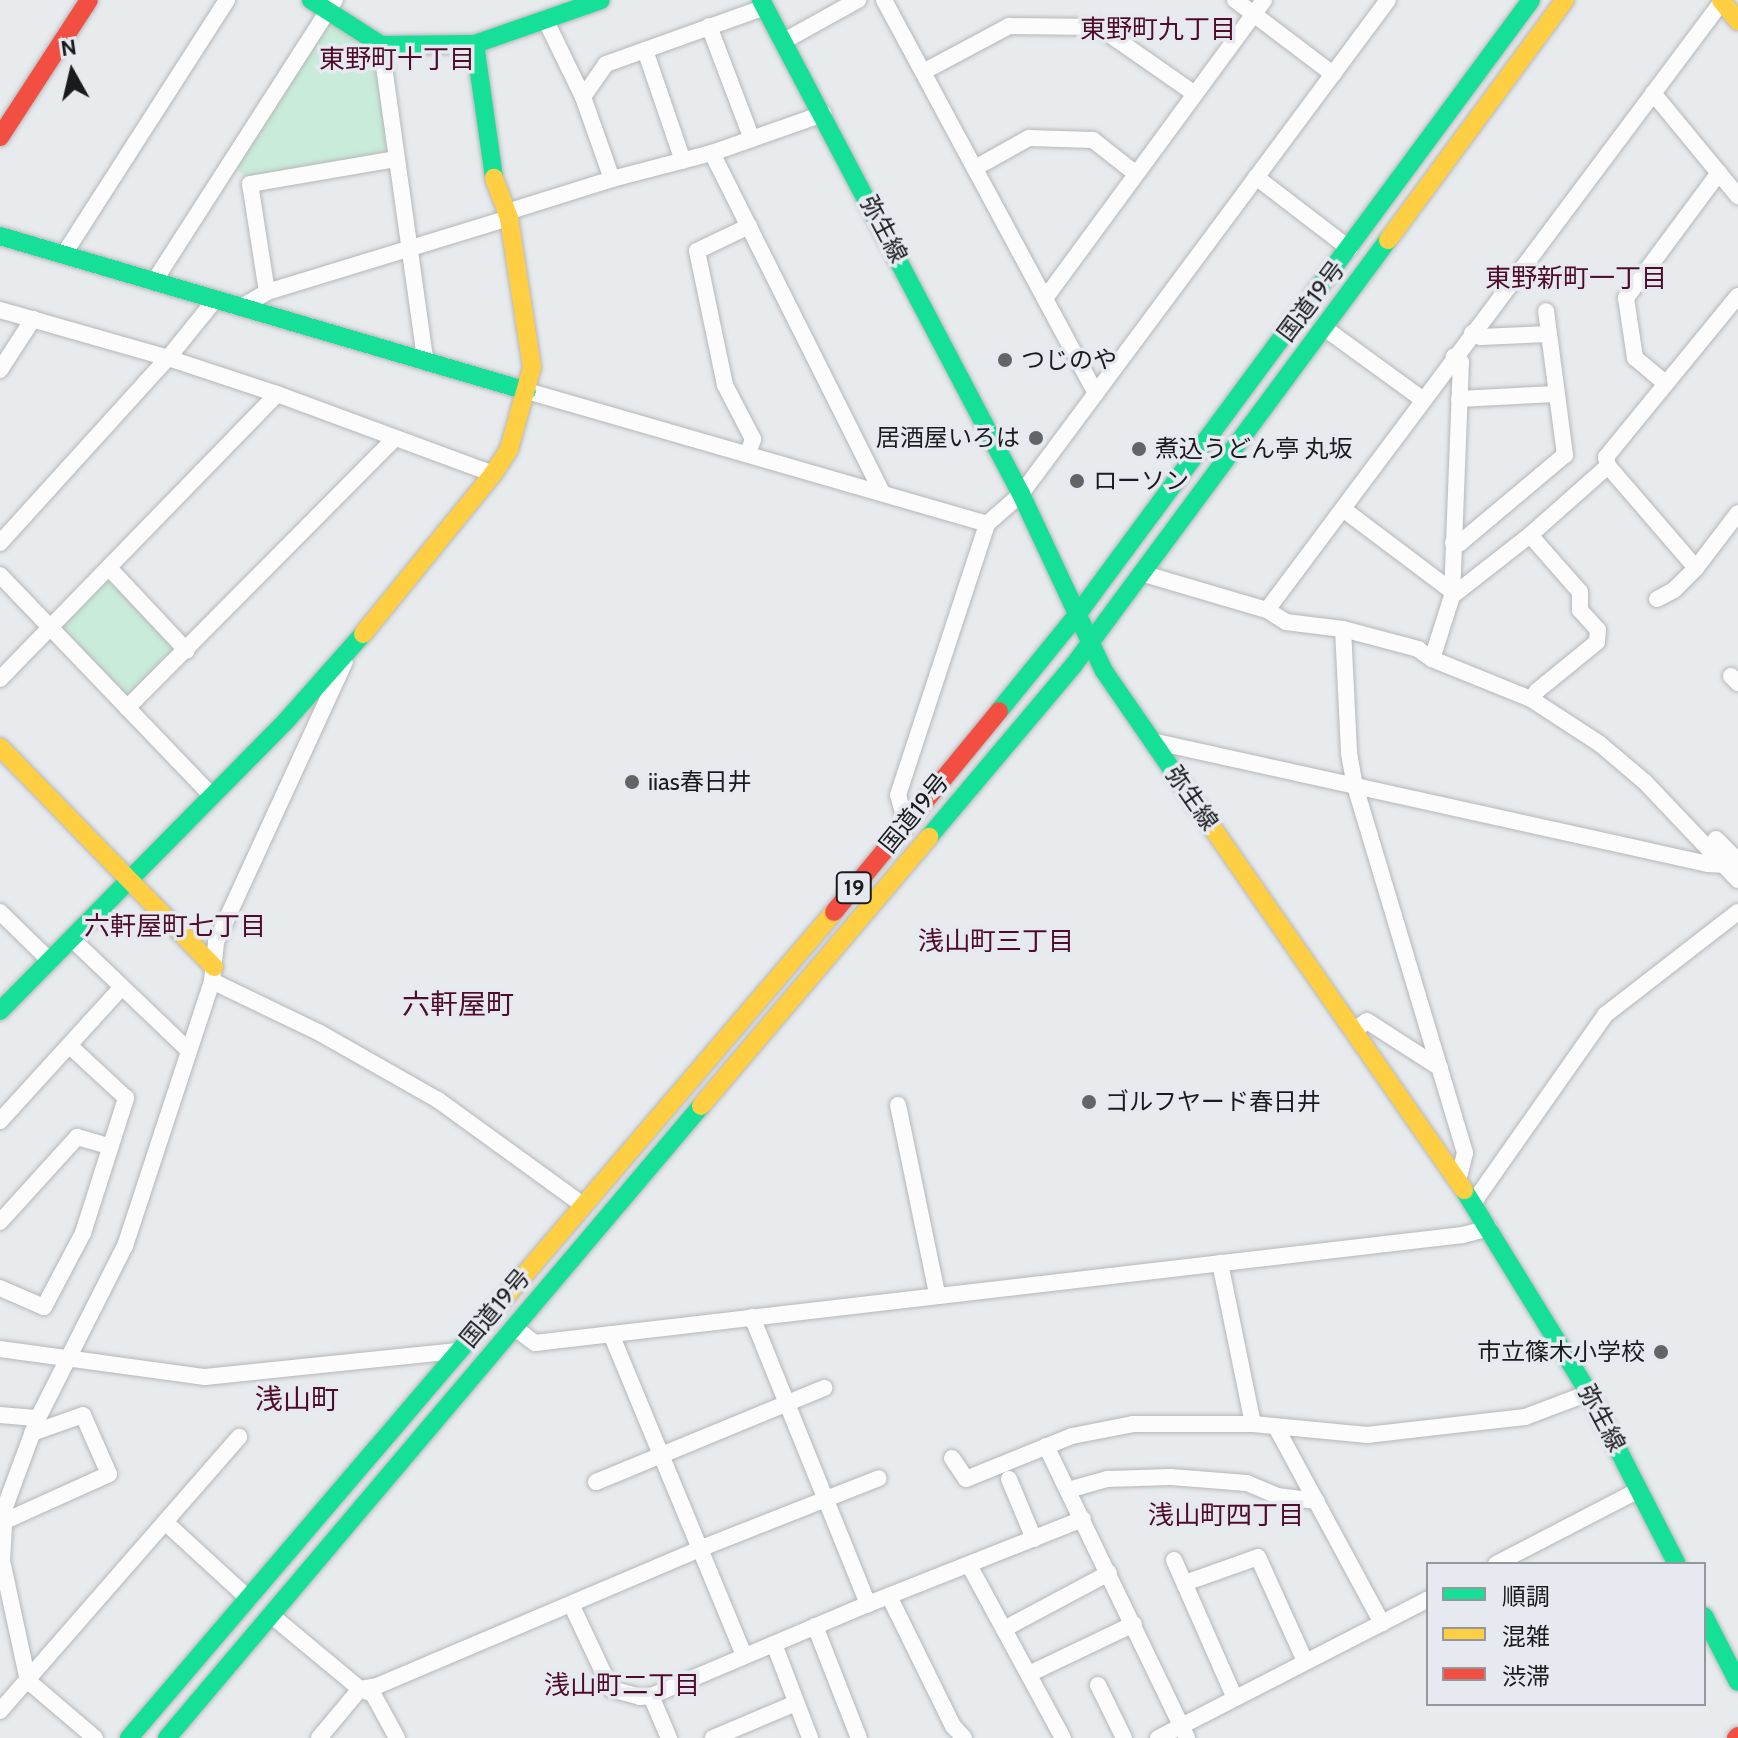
<!DOCTYPE html>
<html>
<head>
<meta charset="utf-8">
<style>
	body { margin:0 }
	#map { position:relative; width:1738px; height:1738px; overflow:hidden; background:#e8ebee; font-family:Cabin,"Noto Sans JP",sans-serif }
	div>[style] { position:absolute }
	[style*='--x'] { left:calc(var(--x)*1px); top:calc(var(--y)*1px); width:calc(var(--w)*1px); rotate:calc(var(--a)*1deg) }
	.green>* { inset:0; background:#c9ebd9 }
	.roads { filter:drop-shadow(0 0 2px #b5b7b9) drop-shadow(0 0 2px #b5b7b9) }
	.street>* { height:16px; margin:-8px; padding:0 8px; transform-origin:8px; border-radius:8px; background:#fcfcfc }
	.fast>* { height:18px; margin:-9px; padding:0 9px; transform-origin:9px; border-radius:9px; background:#16e098 }
	.slow>* { height:18px; margin:-9px; padding:0 9px; transform-origin:9px; border-radius:9px; background:#ffcf43 }
	.jam>* { height:18px; margin:-9px; padding:0 9px; transform-origin:9px; border-radius:9px; background:#f24e42 }
	.dots>* { width:22px; height:22px; translate:-50% -50%; box-sizing:border-box; border:4px solid #e6eaf0; border-radius:50% }
	span { translate:-50% -50%; white-space:nowrap; text-align:center; line-height:1.15; -webkit-text-stroke:7px #e6eaf0; paint-order:stroke }
	.shield-label span { padding:2px 6px; background:#e6eaf0; border:2px solid; border-radius:6px; -webkit-text-stroke-width:0 }
	.shield-label { font-size:22px; color:#1a1b1d; font-weight:700 }
	.street-label { font-size:24px; color:#1a1b1d }
	.poi-label { font-size:24px; color:#1a1b1d }
	.left { translate:0 -50%; text-align:left }
	.right { translate:-100% -50%; text-align:right }
	.neighbourhood-label { font-size:26px; color:#4f0c29 }
	.quarter-label { font-size:28px; color:#4f0c29 }
	.legend { position:absolute; left:1426px; top:1562px; width:280px; height:144px; box-sizing:border-box; background:#e6eaf0; border:2px solid #94979c; margin:0; padding:10px 14px; list-style:none; font-size:24px; color:#1a1b1d }
	.legend li { display:flex; align-items:center; gap:16px; height:40px }
	.legend b { width:40px; border:2px solid #94979c }
	.north { position:absolute; left:32px; top:32px; width:80px; height:80px; -webkit-text-stroke:6px #e6eaf0; paint-order:stroke; rotate:352deg; font-size:22px; font-weight:700; line-height:32px; text-align:center; color:#1a1b1d }
	.north::after { content:''; display:block; margin:auto; width:28px; height:36px; background:#1a1b1d; clip-path:polygon(50% 0,100% 100%,50% 72%,0 100%) }
</style>
</head>
<body>
<div id="map">
	<div class="green">
		<div style="clip-path:polygon(333px 25px,374px 55px,388px 147px,384px 152px,248px 178px,238px 171px,237px 164px,326px 26px)"></div>
		<div style="clip-path:polygon(114px 580px,176px 646px,176px 655px,132px 698px,125px 696px,63px 634px,62px 624px,106px 581px)"></div>
	</div>
	<div class="roads">
		<div class="street">
			<div style="--x:884;--y:0;--w:447;--a:61.7"></div>
			<div style="--x:1235;--y:0;--w:123;--a:37.1"></div>
			<div style="--x:545;--y:19;--w:87;--a:64"></div>
			<div style="--x:583;--y:97;--w:87;--a:70.5"></div>
			<div style="--x:709;--y:26;--w:121;--a:69.2"></div>
			<div style="--x:784;--y:41;--w:85;--a:-29"></div>
			<div style="--x:381;--y:45;--w:317;--a:82"></div>
			<div style="--x:645;--y:50;--w:117;--a:71.1"></div>
			<div style="--x:923;--y:72;--w:98;--a:-28.1"></div>
			<div style="--x:1009;--y:26;--w:90;--a:0.6"></div>
			<div style="--x:1099;--y:27;--w:117;--a:34.9"></div>
			<div style="--x:1653;--y:93;--w:134;--a:50.5"></div>
			<div style="--x:583;--y:97;--w:40;--a:-55.1"></div>
			<div style="--x:606;--y:64;--w:169;--a:-19.7"></div>
			<div style="--x:712;--y:153;--w:378;--a:63.4"></div>
			<div style="--x:975;--y:168;--w:62;--a:-29.1"></div>
			<div style="--x:1029;--y:138;--w:64;--a:1.8"></div>
			<div style="--x:1093;--y:140;--w:53;--a:38.2"></div>
			<div style="--x:1256;--y:177;--w:118;--a:37.5"></div>
			<div style="--x:507;--y:212;--w:110;--a:-17.4"></div>
			<div style="--x:612;--y:179;--w:103;--a:-14.6"></div>
			<div style="--x:712;--y:153;--w:118;--a:-19.4"></div>
			<div style="--x:64;--y:254;--w:302;--a:-57.3"></div>
			<div style="--x:155;--y:280;--w:333;--a:-57.3"></div>
			<div style="--x:267;--y:292;--w:109;--a:-98.9"></div>
			<div style="--x:250;--y:184;--w:148;--a:-9.7"></div>
			<div style="--x:1046;--y:297;--w:368;--a:-53.7"></div>
			<div style="--x:243;--y:306;--w:28;--a:-30"></div>
			<div style="--x:267;--y:292;--w:253;--a:-17"></div>
			<div style="--x:0;--y:310;--w:175;--a:15.9"></div>
			<div style="--x:168;--y:358;--w:115;--a:18.3"></div>
			<div style="--x:277;--y:394;--w:230;--a:20.3"></div>
			<div style="--x:1323;--y:327;--w:122;--a:36"></div>
			<div style="--x:1472;--y:333;--w:10;--a:24"></div>
			<div style="--x:1481;--y:337;--w:67;--a:-2.6"></div>
			<div style="--x:0;--y:370;--w:61;--a:-57.1"></div>
			<div style="--x:1665;--y:383;--w:39;--a:-140"></div>
			<div style="--x:1635;--y:358;--w:61;--a:-98.5"></div>
			<div style="--x:1626;--y:298;--w:156;--a:-53.4"></div>
			<div style="--x:527;--y:391;--w:479;--a:16.1"></div>
			<div style="--x:1459;--y:399;--w:96;--a:-3"></div>
			<div style="--x:748;--y:453;--w:15;--a:-70"></div>
			<div style="--x:753;--y:439;--w:61;--a:-117.4"></div>
			<div style="--x:725;--y:385;--w:137;--a:-101.8"></div>
			<div style="--x:697;--y:251;--w:58;--a:-25.7"></div>
			<div style="--x:1343;--y:509;--w:136;--a:37"></div>
			<div style="--x:1530;--y:535;--w:76;--a:48.7"></div>
			<div style="--x:1580;--y:592;--w:18;--a:90"></div>
			<div style="--x:1580;--y:610;--w:27;--a:48"></div>
			<div style="--x:1598;--y:630;--w:12;--a:95"></div>
			<div style="--x:1597;--y:642;--w:77;--a:140.8"></div>
			<div style="--x:1537;--y:691;--w:10;--a:127"></div>
			<div style="--x:0;--y:543;--w:250;--a:-47.8"></div>
			<div style="--x:168;--y:358;--w:75;--a:-51"></div>
			<div style="--x:1453;--y:543;--w:7;--a:0"></div>
			<div style="--x:1460;--y:543;--w:137;--a:-40"></div>
			<div style="--x:1565;--y:455;--w:145;--a:-97.5"></div>
			<div style="--x:1696;--y:568;--w:135;--a:-130.8"></div>
			<div style="--x:1608;--y:466;--w:9;--a:-103"></div>
			<div style="--x:1606;--y:457;--w:208;--a:-50.7"></div>
			<div style="--x:110;--y:569;--w:112;--a:46.8"></div>
			<div style="--x:1141;--y:573;--w:131;--a:16.4"></div>
			<div style="--x:1267;--y:610;--w:22;--a:32"></div>
			<div style="--x:1286;--y:622;--w:57;--a:7"></div>
			<div style="--x:1343;--y:629;--w:78;--a:14.9"></div>
			<div style="--x:1418;--y:649;--w:17;--a:36"></div>
			<div style="--x:1432;--y:659;--w:107;--a:22"></div>
			<div style="--x:1531;--y:699;--w:82;--a:33.1"></div>
			<div style="--x:1600;--y:744;--w:59;--a:40.2"></div>
			<div style="--x:1645;--y:782;--w:135;--a:46.5"></div>
			<div style="--x:0;--y:575;--w:305;--a:46.2"></div>
			<div style="--x:1452;--y:596;--w:99;--a:-38"></div>
			<div style="--x:1530;--y:535;--w:104;--a:-41.5"></div>
			<div style="--x:1657;--y:599;--w:19;--a:-28"></div>
			<div style="--x:1674;--y:590;--w:31;--a:-45"></div>
			<div style="--x:1696;--y:568;--w:69;--a:-52.6"></div>
			<div style="--x:1267;--y:610;--w:762;--a:-53.22"></div>
			<div style="--x:1343;--y:629;--w:124;--a:87.2"></div>
			<div style="--x:1349;--y:753;--w:34;--a:80"></div>
			<div style="--x:1355;--y:786;--w:383;--a:73.3"></div>
			<div style="--x:1465;--y:1153;--w:29;--a:104"></div>
			<div style="--x:1432;--y:659;--w:66;--a:-72.4"></div>
			<div style="--x:1452;--y:596;--w:234;--a:-87.8"></div>
			<div style="--x:1461;--y:362;--w:9;--a:-144"></div>
			<div style="--x:1731;--y:676;--w:10;--a:45"></div>
			<div style="--x:0;--y:679;--w:397;--a:-45.8"></div>
			<div style="--x:127;--y:708;--w:379;--a:-45.2"></div>
			<div style="--x:1152;--y:741;--w:569;--a:12.47"></div>
			<div style="--x:1708;--y:864;--w:18;--a:3"></div>
			<div style="--x:906;--y:823;--w:29;--a:-106"></div>
			<div style="--x:898;--y:795;--w:285;--a:-71.8"></div>
			<div style="--x:987;--y:524;--w:45;--a:-41.4"></div>
			<div style="--x:1021;--y:494;--w:615;--a:-53.39"></div>
			<div style="--x:1716;--y:839;--w:31;--a:45"></div>
			<div style="--x:0;--y:912;--w:70;--a:44.4"></div>
			<div style="--x:72;--y:939;--w:161;--a:43.7"></div>
			<div style="--x:212;--y:981;--w:120;--a:25.7"></div>
			<div style="--x:320;--y:1033;--w:136;--a:29.6"></div>
			<div style="--x:438;--y:1100;--w:179;--a:35.9"></div>
			<div style="--x:1354;--y:1031;--w:16;--a:-38"></div>
			<div style="--x:1367;--y:1021;--w:87;--a:32.8"></div>
			<div style="--x:898;--y:1105;--w:192;--a:78.3"></div>
			<div style="--x:0;--y:1121;--w:180;--a:-47.7"></div>
			<div style="--x:1473;--y:1203;--w:230;--a:-54.9"></div>
			<div style="--x:1605;--y:1015;--w:168;--a:-37.8"></div>
			<div style="--x:0;--y:1222;--w:115;--a:-47.8"></div>
			<div style="--x:77;--y:1137;--w:33;--a:16"></div>
			<div style="--x:1220;--y:1263;--w:164;--a:78.4"></div>
			<div style="--x:0;--y:1288;--w:48;--a:23.4"></div>
			<div style="--x:44;--y:1307;--w:84;--a:-62.2"></div>
			<div style="--x:83;--y:1233;--w:142;--a:-72.3"></div>
			<div style="--x:126;--y:1098;--w:76;--a:-137.1"></div>
			<div style="--x:752;--y:1317;--w:310;--a:68"></div>
			<div style="--x:515;--y:1328;--w:25;--a:37"></div>
			<div style="--x:535;--y:1343;--w:934;--a:-6.64"></div>
			<div style="--x:1463;--y:1235;--w:27;--a:-15"></div>
			<div style="--x:611;--y:1334;--w:347;--a:67.5"></div>
			<div style="--x:0;--y:1349;--w:207;--a:7.8"></div>
			<div style="--x:205;--y:1377;--w:254;--a:-5.9"></div>
			<div style="--x:0;--y:1415;--w:38;--a:5"></div>
			<div style="--x:1276;--y:1427;--w:223;--a:61.6"></div>
			<div style="--x:1046;--y:1446;--w:324;--a:64.2"></div>
			<div style="--x:952;--y:1458;--w:25;--a:56"></div>
			<div style="--x:966;--y:1479;--w:114;--a:-22.1"></div>
			<div style="--x:1072;--y:1436;--w:62;--a:-11.1"></div>
			<div style="--x:1133;--y:1424;--w:120;--a:0"></div>
			<div style="--x:1253;--y:1424;--w:115;--a:5.5"></div>
			<div style="--x:1367;--y:1435;--w:159;--a:-6.5"></div>
			<div style="--x:1525;--y:1417;--w:68;--a:-20.6"></div>
			<div style="--x:1009;--y:1479;--w:65;--a:67.4"></div>
			<div style="--x:596;--y:1482;--w:247;--a:-22.4"></div>
			<div style="--x:1068;--y:1490;--w:41;--a:-15.8"></div>
			<div style="--x:1107;--y:1479;--w:64;--a:-1.8"></div>
			<div style="--x:1171;--y:1477;--w:76;--a:4.5"></div>
			<div style="--x:1247;--y:1483;--w:33;--a:23"></div>
			<div style="--x:1277;--y:1496;--w:40;--a:7.1"></div>
			<div style="--x:5;--y:1521;--w:114;--a:-24.3"></div>
			<div style="--x:109;--y:1474;--w:64;--a:-113.8"></div>
			<div style="--x:83;--y:1415;--w:54;--a:160.6"></div>
			<div style="--x:165;--y:1522;--w:114;--a:42.5"></div>
			<div style="--x:1174;--y:1560;--w:151;--a:66.2"></div>
			<div style="--x:1496;--y:1564;--w:161;--a:-27.4"></div>
			<div style="--x:969;--y:1565;--w:197;--a:61.5"></div>
			<div style="--x:1185;--y:1583;--w:77;--a:-19.6"></div>
			<div style="--x:1258;--y:1557;--w:114;--a:65.7"></div>
			<div style="--x:889;--y:1596;--w:145;--a:63.8"></div>
			<div style="--x:953;--y:1726;--w:16;--a:47"></div>
			<div style="--x:571;--y:1604;--w:94;--a:64.8"></div>
			<div style="--x:611;--y:1689;--w:30;--a:15"></div>
			<div style="--x:640;--y:1697;--w:11;--a:-5"></div>
			<div style="--x:651;--y:1696;--w:46;--a:66.8"></div>
			<div style="--x:271;--y:1615;--w:116;--a:39.7"></div>
			<div style="--x:360;--y:1689;--w:14;--a:21"></div>
			<div style="--x:373;--y:1694;--w:50;--a:61.4"></div>
			<div style="--x:815;--y:1626;--w:120;--a:68.6"></div>
			<div style="--x:1004;--y:1629;--w:119;--a:-28.1"></div>
			<div style="--x:774;--y:1644;--w:101;--a:69"></div>
			<div style="--x:1029;--y:1674;--w:116;--a:-25.5"></div>
			<div style="--x:1098;--y:1685;--w:59;--a:63.9"></div>
			<div style="--x:651;--y:1696;--w:236;--a:-23"></div>
			<div style="--x:868;--y:1604;--w:231;--a:-21.6"></div>
			<div style="--x:0;--y:1711;--w:364;--a:-48.9"></div>
			<div style="--x:95;--y:1738;--w:88;--a:-139.6"></div>
			<div style="--x:28;--y:1681;--w:123;--a:-102.2"></div>
			<div style="--x:2;--y:1561;--w:54;--a:-86.8"></div>
			<div style="--x:5;--y:1507;--w:95;--a:-69.7"></div>
			<div style="--x:38;--y:1418;--w:193;--a:-63.2"></div>
			<div style="--x:125;--y:1246;--w:279;--a:-71.8"></div>
			<div style="--x:212;--y:981;--w:39;--a:-84"></div>
			<div style="--x:216;--y:942;--w:308;--a:-65.3"></div>
			<div style="--x:319;--y:1738;--w:64;--a:-50.1"></div>
			<div style="--x:360;--y:1689;--w:17;--a:-10"></div>
			<div style="--x:377;--y:1686;--w:350;--a:-23"></div>
			<div style="--x:699;--y:1549;--w:193;--a:-21.5"></div>
			<div style="--x:713;--y:1738;--w:90;--a:-22.9"></div>
			<div style="--x:1158;--y:1738;--w:304;--a:-27.2"></div>
		</div>
		<div class="fast">
			<div style="--x:311;--y:0;--w:83;--a:32.7"></div>
			<div style="--x:381;--y:45;--w:94;--a:-0.6"></div>
			<div style="--x:475;--y:44;--w:133;--a:-19.2"></div>
			<div style="--x:761;--y:0;--w:558;--a:62.24"></div>
			<div style="--x:1021;--y:494;--w:195;--a:64.9"></div>
			<div style="--x:1104;--y:671;--w:169;--a:55.4"></div>
			<div style="--x:475;--y:44;--w:135;--a:81.9"></div>
			<div style="--x:0;--y:236;--w:549;--a:16.39"></div>
			<div style="--x:999;--y:711;--w:124;--a:-50.9"></div>
			<div style="--x:1077;--y:615;--w:764;--a:-53.56"></div>
			<div style="--x:929;--y:837;--w:224;--a:-49.9"></div>
			<div style="--x:1073;--y:666;--w:530;--a:-53.52"></div>
			<div style="--x:0;--y:1011;--w:407;--a:-45.4"></div>
			<div style="--x:286;--y:721;--w:116;--a:-48.5"></div>
			<div style="--x:1464;--y:1190;--w:238;--a:58.4"></div>
			<div style="--x:1589;--y:1393;--w:192;--a:62.8"></div>
			<div style="--x:1704;--y:1616;--w:74;--a:62.7"></div>
			<div style="--x:129;--y:1738;--w:538;--a:-49.53"></div>
			<div style="--x:167;--y:1738;--w:827;--a:-49.8"></div>
		</div>
		<div class="slow">
			<div style="--x:1721;--y:0;--w:27;--a:51"></div>
			<div style="--x:1388;--y:240;--w:298;--a:-53.6"></div>
			<div style="--x:363;--y:634;--w:206;--a:-50.9"></div>
			<div style="--x:493;--y:474;--w:30;--a:-57"></div>
			<div style="--x:509;--y:449;--w:85;--a:-74.3"></div>
			<div style="--x:532;--y:367;--w:151;--a:-98.8"></div>
			<div style="--x:509;--y:218;--w:43;--a:-110.6"></div>
			<div style="--x:0;--y:747;--w:307;--a:45.8"></div>
			<div style="--x:1200;--y:810;--w:463;--a:55.2"></div>
			<div style="--x:701;--y:1106;--w:353;--a:-49.7"></div>
			<div style="--x:478;--y:1329;--w:548;--a:-49.51"></div>
		</div>
		<div class="jam">
			<div style="--x:0;--y:137;--w:163;--a:-57"></div>
			<div style="--x:834;--y:912;--w:260;--a:-50.6"></div>
			<div style="--x:1736;--y:1738;--w:3;--a:-45"></div>
		</div>
	</div>
	<div class="dots">
		<div style="left:1005px;top:360px;background:#626466"></div>
		<div style="left:1036px;top:438px;background:#626466"></div>
		<div style="left:1139px;top:449px;background:#626466"></div>
		<div style="left:1077px;top:481px;background:#626466"></div>
		<div style="left:632px;top:782px;background:#626466"></div>
		<div style="left:1089px;top:1102px;background:#626466"></div>
		<div style="left:1661px;top:1352px;background:#626466"></div>
	</div>
	<div class="shield-label">
		<span style="left:854px;top:888px">19</span>
	</div>
	<div class="street-label">
		<span style="left:884px;top:229px;rotate:62deg">弥生線</span>
		<span style="left:1311px;top:301px;rotate:-53deg">国道19号</span>
		<span style="left:1192px;top:798px;rotate:55deg">弥生線</span>
		<span style="left:914px;top:813px;rotate:-51deg">国道19号</span>
		<span style="left:495px;top:1308px;rotate:-50deg">国道19号</span>
		<span style="left:1602px;top:1418px;rotate:62deg">弥生線</span>
	</div>
	<div class="poi-label">
		<span class="left" style="left:1021px;top:360px">つじのや</span>
		<span class="right" style="left:1020px;top:438px">居酒屋いろは</span>
		<span class="left" style="left:1155px;top:449px">煮込うどん亭 丸坂</span>
		<span class="left" style="left:1093px;top:481px">ローソン</span>
		<span class="left" style="left:648px;top:782px">iias春日井</span>
		<span class="left" style="left:1105px;top:1102px">ゴルフヤード春日井</span>
		<span class="right" style="left:1645px;top:1352px">市立篠木小学校</span>
	</div>
	<div class="neighbourhood-label">
		<span style="left:1158px;top:30px">東野町九丁目</span>
		<span style="left:397px;top:60px">東野町十丁目</span>
		<span style="left:1576px;top:279px">東野新町一丁目</span>
		<span style="left:175px;top:927px">六軒屋町七丁目</span>
		<span style="left:996px;top:942px">浅山町三丁目</span>
		<span style="left:1226px;top:1516px">浅山町四丁目</span>
		<span style="left:622px;top:1686px">浅山町二丁目</span>
	</div>
	<div class="quarter-label">
		<span style="left:458px;top:1004px">六軒屋町</span>
		<span style="left:297px;top:1399px">浅山町</span>
	</div>
	<ul class="legend">
	<li><b style="height:10px;background:#16e098"></b>順調</li>
	<li><b style="height:10px;background:#ffcf43"></b>混雑</li>
	<li><b style="height:10px;background:#f24e42"></b>渋滞</li>
	</ul>
	<div class="north">N</div>
</div>
</body>
</html>
